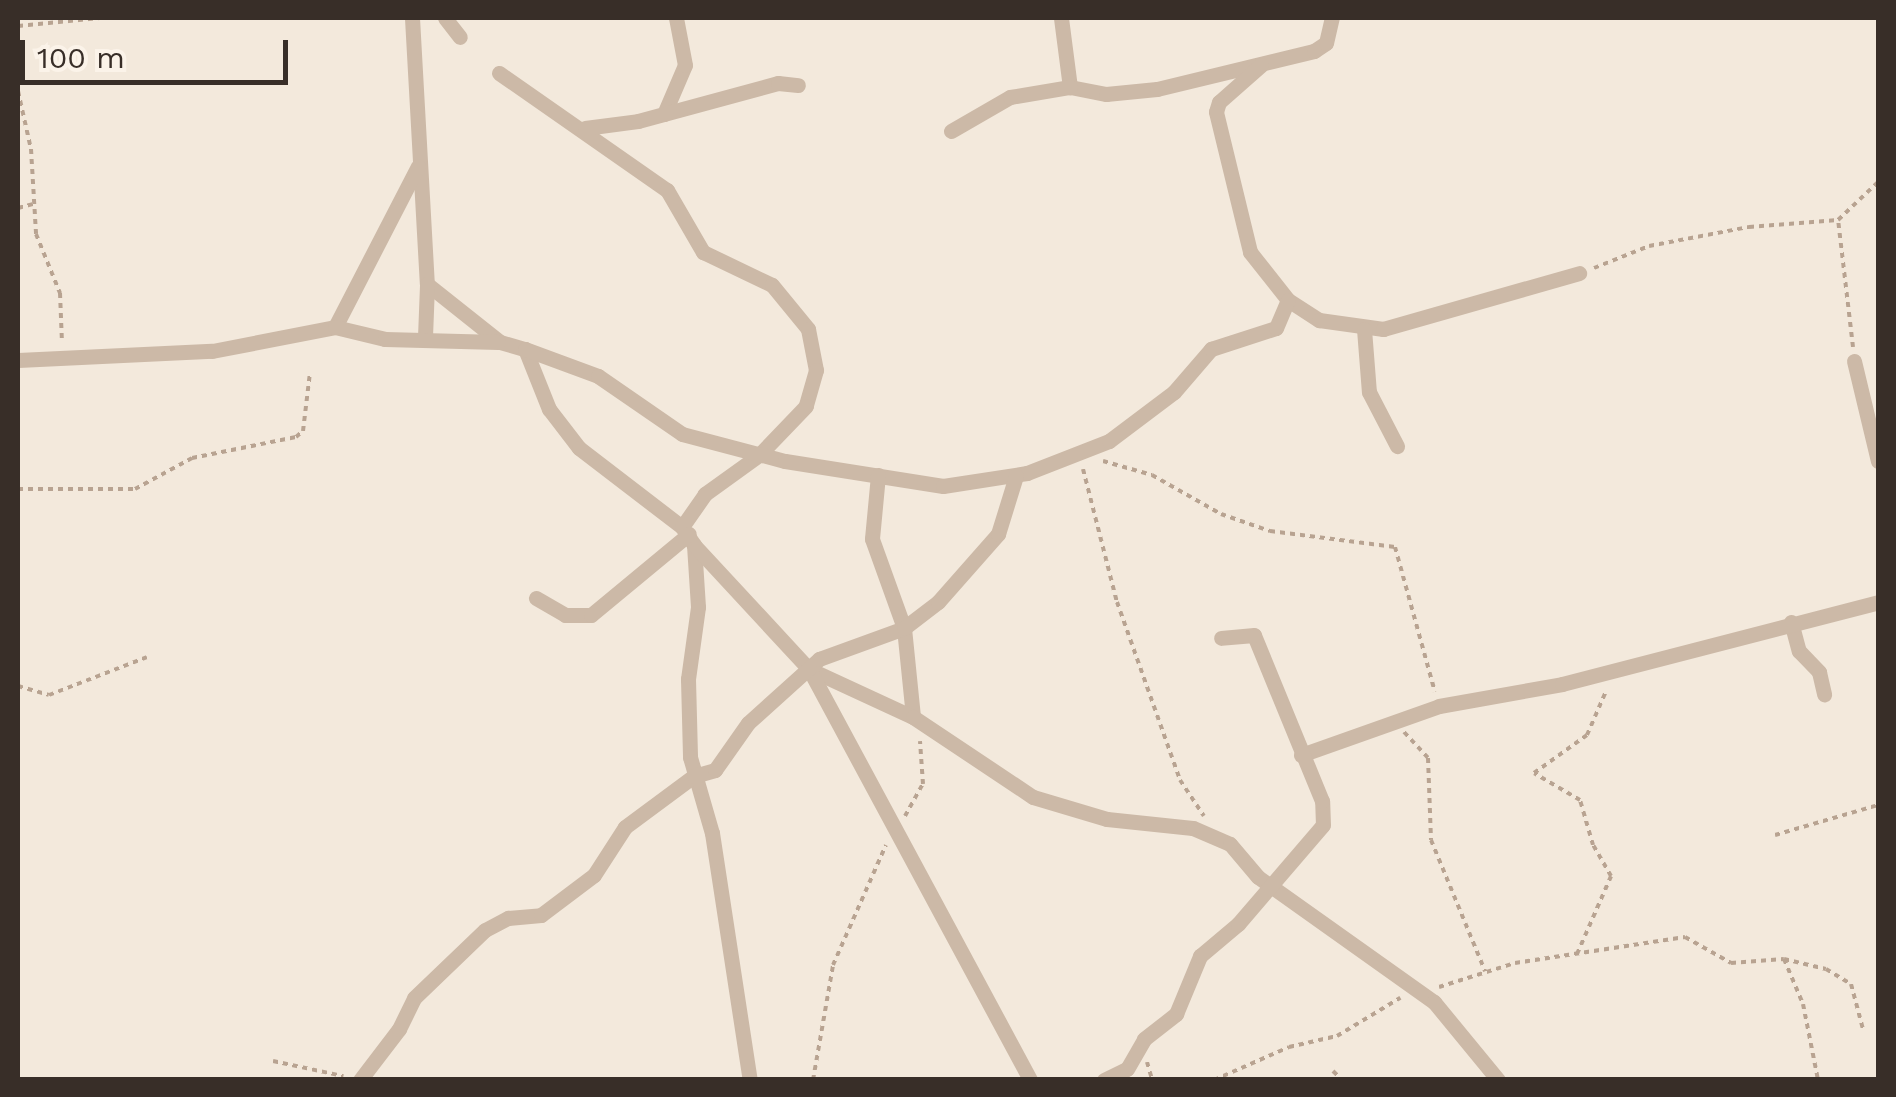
<!DOCTYPE html>
<html>
<head>
<meta charset="utf-8">
<style>
	body { margin:0 }
	#map { position:relative; width:1896px; height:1097px; overflow:hidden; background:#f3e9dc; font-family:"Work Sans",sans-serif }
	div>[style] { position:absolute }
	[style*='--x'] { left:calc(var(--x)*1px); top:calc(var(--y)*1px); width:calc(var(--w)*1px); rotate:calc(var(--a)*1deg) }
	.path>* { height:4px; margin-top:-2px; transform-origin:0; background:repeating-linear-gradient(90deg,#b8a391 0 5px,transparent 0 10px) }
	.minor>* { height:15px; margin:-7.5px; padding:0 7.5px; transform-origin:7.5px; border-radius:7.5px; background:#ccb9a7 }
	span { translate:-50% -50%; white-space:nowrap; text-align:center; line-height:1.15; -webkit-text-stroke:10px #fbf3e9; paint-order:stroke }
	.frame { position:absolute; inset:0; border:20px solid #382e28; pointer-events:none }
	.scale { position:absolute; left:20px; top:40px; width:268px; height:45px; box-sizing:border-box; border:5px solid #382e28; border-top:0; padding-left:12px; font-size:30px; line-height:35px; white-space:nowrap; color:#382e28; -webkit-text-stroke:8px #fbf3e9; paint-order:stroke }
</style>
</head>
<body>
<div id="map">
	<div class="path">
		<div style="--x:18;--y:26;--w:82;--a:-5.6"></div>
		<div style="--x:18;--y:91;--w:59;--a:77.4"></div>
		<div style="--x:31;--y:149;--w:85;--a:86.6"></div>
		<div style="--x:36;--y:234;--w:64;--a:67.9"></div>
		<div style="--x:60;--y:293;--w:50;--a:87.7"></div>
		<div style="--x:18;--y:208;--w:16;--a:-15"></div>
		<div style="--x:1594;--y:268;--w:59;--a:-21.8"></div>
		<div style="--x:1649;--y:246;--w:102;--a:-10.8"></div>
		<div style="--x:1749;--y:227;--w:89;--a:-4.5"></div>
		<div style="--x:1853;--y:347;--w:128;--a:-96.7"></div>
		<div style="--x:1838;--y:220;--w:55;--a:-43.5"></div>
		<div style="--x:1103;--y:461;--w:51;--a:15.9"></div>
		<div style="--x:1152;--y:475;--w:79;--a:29.5"></div>
		<div style="--x:1221;--y:514;--w:52;--a:19.1"></div>
		<div style="--x:1270;--y:531;--w:126;--a:7.3"></div>
		<div style="--x:1395;--y:547;--w:150;--a:74.6"></div>
		<div style="--x:1083;--y:469;--w:137;--a:75.7"></div>
		<div style="--x:1117;--y:602;--w:189;--a:70.5"></div>
		<div style="--x:1180;--y:780;--w:43;--a:56.3"></div>
		<div style="--x:18;--y:489;--w:117;--a:0"></div>
		<div style="--x:135;--y:489;--w:65;--a:-28.5"></div>
		<div style="--x:192;--y:458;--w:106;--a:-11.4"></div>
		<div style="--x:296;--y:437;--w:9;--a:-41"></div>
		<div style="--x:303;--y:431;--w:59;--a:-83.2"></div>
		<div style="--x:18;--y:686;--w:32;--a:16"></div>
		<div style="--x:49;--y:695;--w:105;--a:-21.2"></div>
		<div style="--x:1404;--y:732;--w:35;--a:47"></div>
		<div style="--x:1428;--y:758;--w:82;--a:87.9"></div>
		<div style="--x:1431;--y:840;--w:142;--a:67.6"></div>
		<div style="--x:905;--y:816;--w:37;--a:-61"></div>
		<div style="--x:923;--y:784;--w:43;--a:-94"></div>
		<div style="--x:1775;--y:835;--w:107;--a:-16.2"></div>
		<div style="--x:1577;--y:954;--w:85;--a:-66.4"></div>
		<div style="--x:1611;--y:876;--w:36;--a:-120"></div>
		<div style="--x:1593;--y:845;--w:47;--a:-106.1"></div>
		<div style="--x:1580;--y:800;--w:53;--a:-149.6"></div>
		<div style="--x:1534;--y:773;--w:65;--a:-35.6"></div>
		<div style="--x:1587;--y:735;--w:48;--a:-66.6"></div>
		<div style="--x:1784;--y:959;--w:49;--a:67.1"></div>
		<div style="--x:1803;--y:1004;--w:77;--a:78.8"></div>
		<div style="--x:1439;--y:987;--w:80;--a:-17.5"></div>
		<div style="--x:1515;--y:963;--w:172;--a:-8.7"></div>
		<div style="--x:1685;--y:937;--w:53;--a:29.5"></div>
		<div style="--x:1731;--y:963;--w:53;--a:-4.3"></div>
		<div style="--x:1784;--y:959;--w:43;--a:13.4"></div>
		<div style="--x:1826;--y:969;--w:29;--a:31"></div>
		<div style="--x:1851;--y:984;--w:47;--a:75.1"></div>
		<div style="--x:273;--y:1061;--w:72;--a:12.1"></div>
		<div style="--x:1147;--y:1062;--w:19;--a:74"></div>
		<div style="--x:1333;--y:1071;--w:13;--a:45"></div>
		<div style="--x:813;--y:1080;--w:117;--a:-80.1"></div>
		<div style="--x:833;--y:965;--w:131;--a:-66.2"></div>
		<div style="--x:1214;--y:1080;--w:82;--a:-23.7"></div>
		<div style="--x:1289;--y:1047;--w:49;--a:-12.9"></div>
		<div style="--x:1337;--y:1036;--w:74;--a:-31.1"></div>
	</div>
	<div class="minor">
		<div style="--x:412;--y:18;--w:266;--a:86.8"></div>
		<div style="--x:427;--y:284;--w:93;--a:38.5"></div>
		<div style="--x:500;--y:342;--w:26;--a:16"></div>
		<div style="--x:525;--y:349;--w:65;--a:68.2"></div>
		<div style="--x:549;--y:409;--w:49;--a:52.4"></div>
		<div style="--x:579;--y:448;--w:130;--a:37.5"></div>
		<div style="--x:682;--y:527;--w:22;--a:56"></div>
		<div style="--x:694;--y:545;--w:62;--a:86.3"></div>
		<div style="--x:698;--y:607;--w:73;--a:97.9"></div>
		<div style="--x:688;--y:679;--w:78;--a:88.5"></div>
		<div style="--x:690;--y:757;--w:79;--a:73.9"></div>
		<div style="--x:712;--y:833;--w:250;--a:81.3"></div>
		<div style="--x:445;--y:18;--w:24;--a:52"></div>
		<div style="--x:1061;--y:18;--w:70;--a:82.6"></div>
		<div style="--x:1070;--y:87;--w:37;--a:11"></div>
		<div style="--x:1106;--y:94;--w:51;--a:-5.6"></div>
		<div style="--x:1157;--y:89;--w:162;--a:-13.6"></div>
		<div style="--x:1314;--y:51;--w:14;--a:-34"></div>
		<div style="--x:1326;--y:43;--w:26;--a:-77"></div>
		<div style="--x:1261;--y:65;--w:56;--a:138.6"></div>
		<div style="--x:1219;--y:102;--w:10;--a:107"></div>
		<div style="--x:1216;--y:112;--w:144;--a:76.3"></div>
		<div style="--x:1250;--y:252;--w:61;--a:51.6"></div>
		<div style="--x:1288;--y:300;--w:37;--a:33"></div>
		<div style="--x:1319;--y:320;--w:65;--a:8"></div>
		<div style="--x:1383;--y:329;--w:204;--a:-15.9"></div>
		<div style="--x:499;--y:73;--w:205;--a:34.9"></div>
		<div style="--x:667;--y:190;--w:72;--a:59.9"></div>
		<div style="--x:703;--y:252;--w:76;--a:25.6"></div>
		<div style="--x:772;--y:285;--w:57;--a:50.7"></div>
		<div style="--x:808;--y:329;--w:42;--a:79"></div>
		<div style="--x:816;--y:370;--w:37;--a:106"></div>
		<div style="--x:806;--y:406;--w:68;--a:133.8"></div>
		<div style="--x:759;--y:455;--w:67;--a:144.2"></div>
		<div style="--x:705;--y:494;--w:40;--a:124.9"></div>
		<div style="--x:664;--y:114;--w:53;--a:-66.8"></div>
		<div style="--x:685;--y:65;--w:48;--a:-100.8"></div>
		<div style="--x:585;--y:128;--w:53;--a:-7.5"></div>
		<div style="--x:638;--y:121;--w:145;--a:-15.2"></div>
		<div style="--x:778;--y:83;--w:20;--a:6"></div>
		<div style="--x:951;--y:131;--w:68;--a:-30"></div>
		<div style="--x:1010;--y:97;--w:61;--a:-9.5"></div>
		<div style="--x:335;--y:327;--w:181;--a:-62.7"></div>
		<div style="--x:1364;--y:329;--w:63;--a:85.5"></div>
		<div style="--x:1369;--y:392;--w:61;--a:62.6"></div>
		<div style="--x:425;--y:337;--w:53;--a:-87.8"></div>
		<div style="--x:525;--y:349;--w:78;--a:20.3"></div>
		<div style="--x:598;--y:376;--w:102;--a:34.6"></div>
		<div style="--x:682;--y:434;--w:106;--a:14.7"></div>
		<div style="--x:785;--y:461;--w:160;--a:9"></div>
		<div style="--x:943;--y:486;--w:85;--a:-8.8"></div>
		<div style="--x:1027;--y:473;--w:88;--a:-21.3"></div>
		<div style="--x:1109;--y:441;--w:81;--a:-37"></div>
		<div style="--x:1174;--y:392;--w:57;--a:-49.3"></div>
		<div style="--x:1211;--y:349;--w:68;--a:-17.9"></div>
		<div style="--x:1276;--y:328;--w:30;--a:-67"></div>
		<div style="--x:18;--y:360;--w:194;--a:-2.7"></div>
		<div style="--x:212;--y:351;--w:125;--a:-11"></div>
		<div style="--x:335;--y:327;--w:51;--a:13.5"></div>
		<div style="--x:385;--y:339;--w:113;--a:1.5"></div>
		<div style="--x:1854;--y:361;--w:103;--a:76.5"></div>
		<div style="--x:878;--y:475;--w:64;--a:95.4"></div>
		<div style="--x:872;--y:539;--w:95;--a:70.2"></div>
		<div style="--x:904;--y:628;--w:89;--a:84.2"></div>
		<div style="--x:694;--y:545;--w:169;--a:47.2"></div>
		<div style="--x:809;--y:669;--w:115;--a:24.8"></div>
		<div style="--x:913;--y:717;--w:144;--a:33.7"></div>
		<div style="--x:1033;--y:797;--w:77;--a:16.6"></div>
		<div style="--x:1107;--y:819;--w:86;--a:6"></div>
		<div style="--x:1193;--y:828;--w:40;--a:23.4"></div>
		<div style="--x:1230;--y:844;--w:43;--a:49.7"></div>
		<div style="--x:1258;--y:877;--w:216;--a:35.4"></div>
		<div style="--x:1434;--y:1002;--w:101;--a:50.6"></div>
		<div style="--x:536;--y:598;--w:34;--a:30"></div>
		<div style="--x:565;--y:615;--w:26;--a:0"></div>
		<div style="--x:591;--y:615;--w:127;--a:-39.6"></div>
		<div style="--x:1791;--y:622;--w:30;--a:75"></div>
		<div style="--x:1799;--y:651;--w:29;--a:46"></div>
		<div style="--x:1819;--y:672;--w:23;--a:77"></div>
		<div style="--x:809;--y:669;--w:467;--a:61.7"></div>
		<div style="--x:1301;--y:755;--w:146;--a:-19.5"></div>
		<div style="--x:1439;--y:706;--w:125;--a:-10.1"></div>
		<div style="--x:1562;--y:684;--w:326;--a:-14.5"></div>
		<div style="--x:360;--y:1080;--w:64;--a:-52.6"></div>
		<div style="--x:399;--y:1029;--w:34;--a:-64"></div>
		<div style="--x:414;--y:998;--w:98;--a:-43.8"></div>
		<div style="--x:485;--y:930;--w:26;--a:-28"></div>
		<div style="--x:508;--y:918;--w:33;--a:-5"></div>
		<div style="--x:541;--y:915;--w:66;--a:-37"></div>
		<div style="--x:594;--y:875;--w:57;--a:-57.1"></div>
		<div style="--x:625;--y:827;--w:86;--a:-36.5"></div>
		<div style="--x:694;--y:776;--w:22;--a:-16"></div>
		<div style="--x:715;--y:770;--w:57;--a:-54.9"></div>
		<div style="--x:748;--y:723;--w:96;--a:-42"></div>
		<div style="--x:819;--y:659;--w:90;--a:-20"></div>
		<div style="--x:904;--y:628;--w:43;--a:-37.4"></div>
		<div style="--x:938;--y:602;--w:91;--a:-48.6"></div>
		<div style="--x:998;--y:534;--w:61;--a:-72.8"></div>
		<div style="--x:1104;--y:1080;--w:25;--a:-26"></div>
		<div style="--x:1127;--y:1069;--w:34;--a:-60"></div>
		<div style="--x:1144;--y:1039;--w:41;--a:-38"></div>
		<div style="--x:1176;--y:1014;--w:63;--a:-67.5"></div>
		<div style="--x:1200;--y:956;--w:50;--a:-40.1"></div>
		<div style="--x:1238;--y:924;--w:130;--a:-49.4"></div>
		<div style="--x:1323;--y:825;--w:24;--a:-92"></div>
		<div style="--x:1322;--y:801;--w:179;--a:-112.3"></div>
		<div style="--x:1254;--y:635;--w:33;--a:175"></div>
	</div>
	<div class="frame"></div>
	<div class="scale">100 m</div>
</div>
</body>
</html>
